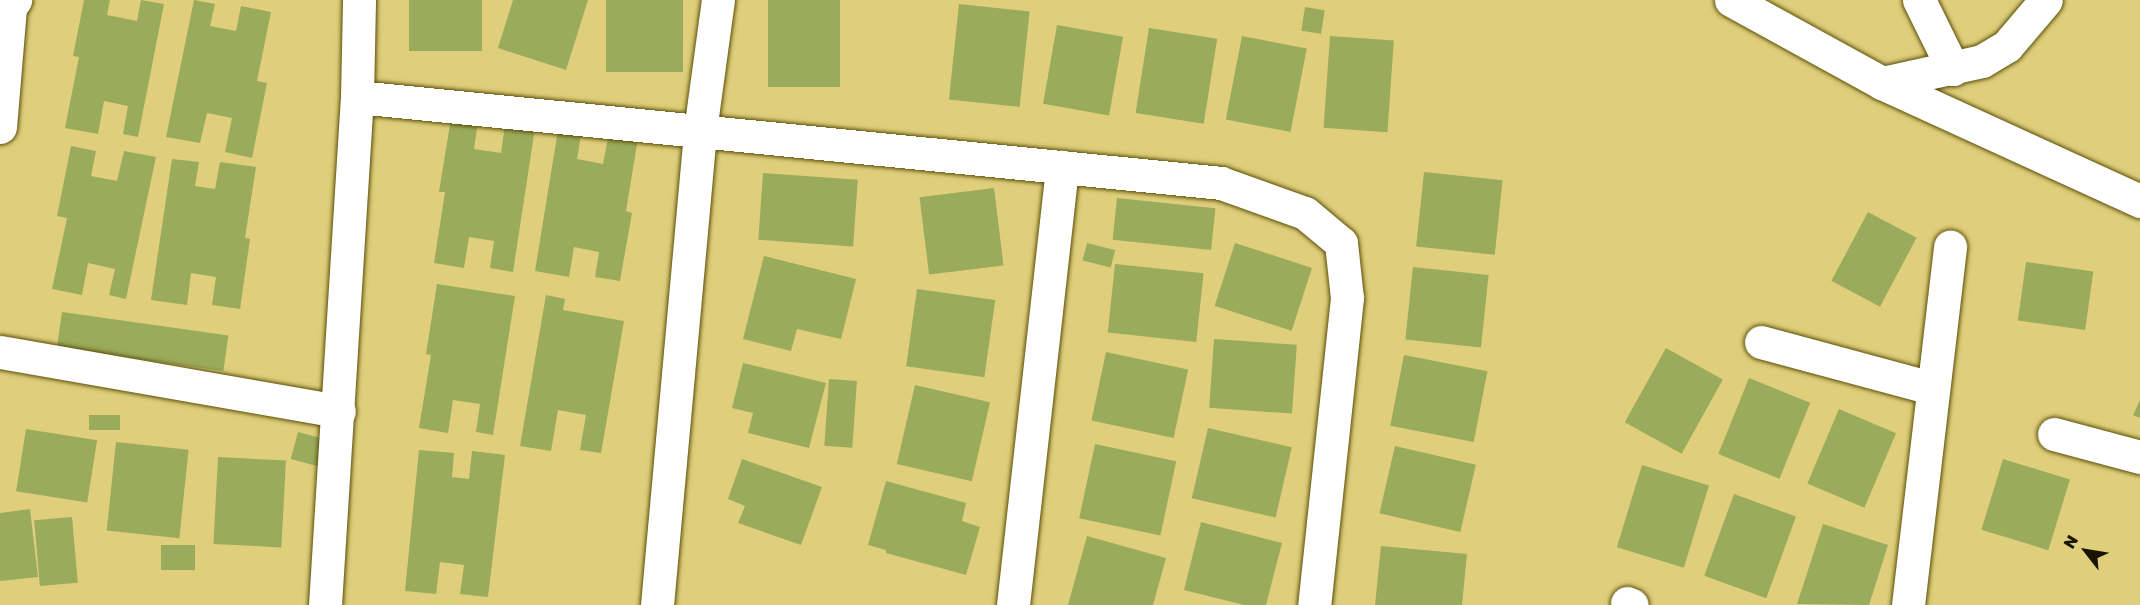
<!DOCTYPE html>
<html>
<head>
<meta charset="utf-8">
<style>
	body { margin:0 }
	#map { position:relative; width:2140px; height:605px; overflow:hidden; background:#dfcf7c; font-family:"Golos Text",sans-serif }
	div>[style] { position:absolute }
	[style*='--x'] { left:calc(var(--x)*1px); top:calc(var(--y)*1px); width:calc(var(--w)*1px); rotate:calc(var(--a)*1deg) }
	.building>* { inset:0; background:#9aab5c; transform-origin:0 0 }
	.roads { filter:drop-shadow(0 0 2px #5b4f08) drop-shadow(0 0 2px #5b4f08) }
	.minor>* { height:33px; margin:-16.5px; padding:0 16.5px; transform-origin:16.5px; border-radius:16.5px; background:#fff }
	span { translate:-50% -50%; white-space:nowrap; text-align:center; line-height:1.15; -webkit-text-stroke:4.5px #dfcf7c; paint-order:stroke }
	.north { position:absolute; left:2056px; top:521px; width:60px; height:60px; -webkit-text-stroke:4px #dfcf7c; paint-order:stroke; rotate:301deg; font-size:16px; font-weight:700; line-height:24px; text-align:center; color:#191400 }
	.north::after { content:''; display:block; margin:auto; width:21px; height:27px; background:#191400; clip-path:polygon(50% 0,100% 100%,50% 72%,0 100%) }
</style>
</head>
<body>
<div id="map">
	<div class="building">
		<div style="clip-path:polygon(84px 0,110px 0,107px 15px,137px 21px,141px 0,164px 4px,138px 137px,123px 134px,128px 106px,104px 101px,98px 134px,65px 128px,79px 57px,73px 56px)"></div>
		<div style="clip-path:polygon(194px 0,215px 4px,210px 26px,236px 31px,241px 6px,271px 12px,257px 81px,267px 83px,252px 158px,225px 152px,232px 118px,207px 113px,200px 143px,166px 137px)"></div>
		<div style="left:409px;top:0;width:73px;height:51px"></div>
		<div style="clip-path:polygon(513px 0,588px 0,566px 70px,498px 48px)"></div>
		<div style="left:606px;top:0;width:77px;height:72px"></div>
		<div style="left:768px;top:0;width:72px;height:87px"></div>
		<div style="left:959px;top:4px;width:71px;height:96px;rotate:6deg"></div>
		<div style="left:1305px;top:7px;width:20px;height:24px;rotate:9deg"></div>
		<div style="left:1057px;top:25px;width:67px;height:80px;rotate:10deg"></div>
		<div style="left:1149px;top:28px;width:69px;height:86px;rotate:9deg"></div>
		<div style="left:1242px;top:36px;width:66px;height:85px;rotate:11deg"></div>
		<div style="left:1330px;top:36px;width:64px;height:92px;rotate:4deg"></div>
		<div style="clip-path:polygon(451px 118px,478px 122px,474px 149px,501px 153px,505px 124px,535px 128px,513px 272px,490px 268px,494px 241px,469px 237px,464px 268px,434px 263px,445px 192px,439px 192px)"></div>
		<div style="clip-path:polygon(558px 130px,581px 135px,577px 159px,603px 164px,609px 133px,638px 138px,626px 211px,632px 213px,620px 281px,595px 277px,599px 252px,574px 247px,569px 277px,535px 271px)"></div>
		<div style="clip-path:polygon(71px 146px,96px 151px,91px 176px,117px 181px,124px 151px,156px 157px,126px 299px,109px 295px,115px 269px,88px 263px,82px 295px,52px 289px,67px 218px,57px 216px)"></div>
		<div style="clip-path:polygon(172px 159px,199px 162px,195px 186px,215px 189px,220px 162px,256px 167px,245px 238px,250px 239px,240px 309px,212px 305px,216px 277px,191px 273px,187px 305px,151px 300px)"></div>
		<div style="left:1424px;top:172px;width:79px;height:75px;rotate:6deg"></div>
		<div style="left:763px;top:173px;width:95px;height:67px;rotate:4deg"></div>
		<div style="left:994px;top:188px;width:78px;height:75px;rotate:83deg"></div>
		<div style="left:1117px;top:198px;width:99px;height:42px;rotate:6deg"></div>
		<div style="left:1868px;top:212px;width:55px;height:78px;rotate:28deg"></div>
		<div style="left:1087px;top:243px;width:29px;height:18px;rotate:14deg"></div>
		<div style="left:1235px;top:243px;width:81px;height:66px;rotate:18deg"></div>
		<div style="clip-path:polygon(764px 256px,856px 279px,841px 339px,797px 329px,791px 351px,743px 339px)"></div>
		<div style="left:2026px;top:262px;width:68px;height:59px;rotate:8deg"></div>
		<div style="left:1115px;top:264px;width:89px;height:69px;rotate:6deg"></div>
		<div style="left:1413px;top:267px;width:76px;height:73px;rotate:6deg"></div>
		<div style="clip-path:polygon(437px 284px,515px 296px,493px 435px,476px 432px,480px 404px,453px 400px,448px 433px,419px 428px,431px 355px,426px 354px)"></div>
		<div style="left:917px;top:289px;width:79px;height:78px;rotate:8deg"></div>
		<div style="clip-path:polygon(546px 295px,565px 299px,563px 310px,624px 321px,601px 453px,580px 450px,586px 415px,558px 410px,551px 451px,520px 446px)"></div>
		<div style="left:62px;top:312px;width:168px;height:36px;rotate:8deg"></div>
		<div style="left:1214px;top:339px;width:83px;height:69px;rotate:4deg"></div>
		<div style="left:1666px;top:348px;width:65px;height:85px;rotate:29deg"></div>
		<div style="left:1106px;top:352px;width:84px;height:70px;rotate:12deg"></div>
		<div style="left:1404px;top:355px;width:85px;height:72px;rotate:11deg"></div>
		<div style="clip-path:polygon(743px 363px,826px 383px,809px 448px,748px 433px,753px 413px,732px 408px)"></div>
		<div style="left:1749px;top:378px;width:66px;height:82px;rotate:22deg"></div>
		<div style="left:829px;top:379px;width:28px;height:67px;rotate:4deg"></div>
		<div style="left:915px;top:385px;width:77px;height:81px;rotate:13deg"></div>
		<div style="clip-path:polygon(2140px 400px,2140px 418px,2133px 415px)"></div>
		<div style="left:1839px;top:409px;width:62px;height:81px;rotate:23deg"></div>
		<div style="left:89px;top:415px;width:31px;height:15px"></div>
		<div style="left:1208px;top:428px;width:86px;height:72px;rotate:13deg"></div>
		<div style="left:26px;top:429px;width:72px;height:63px;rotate:9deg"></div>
		<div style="left:298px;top:432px;width:28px;height:28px;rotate:15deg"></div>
		<div style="left:116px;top:442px;width:73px;height:89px;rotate:6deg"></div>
		<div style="left:1095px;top:444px;width:83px;height:76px;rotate:12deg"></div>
		<div style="left:1395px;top:446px;width:83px;height:69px;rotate:13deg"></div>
		<div style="clip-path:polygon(419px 450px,454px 453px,452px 477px,469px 479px,472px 451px,505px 455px,488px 597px,460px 594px,464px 565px,440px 562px,436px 594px,405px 591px)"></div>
		<div style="left:218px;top:457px;width:68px;height:87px;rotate:3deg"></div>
		<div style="clip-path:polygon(742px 459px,822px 487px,801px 545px,738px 523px,745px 506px,728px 499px)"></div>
		<div style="left:2003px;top:459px;width:70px;height:74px;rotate:17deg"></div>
		<div style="left:1642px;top:465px;width:70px;height:86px;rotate:17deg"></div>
		<div style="clip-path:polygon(886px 481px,966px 503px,962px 521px,980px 527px,966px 575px,886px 553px,886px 550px,868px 545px)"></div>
		<div style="left:1734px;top:494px;width:66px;height:87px;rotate:20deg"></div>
		<div style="clip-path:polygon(30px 509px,38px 577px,0 581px,0 513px)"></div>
		<div style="left:72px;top:517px;width:66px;height:38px;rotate:85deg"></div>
		<div style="clip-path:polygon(1201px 522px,1282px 543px,1266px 605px,1244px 605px,1184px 590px)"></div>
		<div style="clip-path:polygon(1823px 524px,1888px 545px,1869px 605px,1797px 604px)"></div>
		<div style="clip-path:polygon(1087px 536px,1166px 558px,1153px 605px,1068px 605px)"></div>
		<div style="left:195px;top:545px;width:25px;height:34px;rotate:90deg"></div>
		<div style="clip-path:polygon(1381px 546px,1467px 554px,1462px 605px,1375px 605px)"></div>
	</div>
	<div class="roads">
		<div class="minor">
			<div style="--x:1731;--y:0;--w:172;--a:28.8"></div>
			<div style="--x:1882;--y:83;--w:284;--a:24.6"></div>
			<div style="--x:1919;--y:0;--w:77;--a:63.8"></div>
			<div style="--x:1882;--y:83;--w:102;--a:-12.4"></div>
			<div style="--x:1982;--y:61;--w:29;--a:-31"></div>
			<div style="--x:2007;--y:46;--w:60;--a:-49.7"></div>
			<div style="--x:357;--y:97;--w:868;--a:5.68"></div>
			<div style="--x:1221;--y:183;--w:89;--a:19.7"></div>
			<div style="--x:1305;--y:213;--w:47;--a:39.8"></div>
			<div style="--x:1341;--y:243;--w:55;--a:83.8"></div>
			<div style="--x:1347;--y:298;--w:309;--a:96.1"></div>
			<div style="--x:0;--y:127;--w:120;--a:-85.2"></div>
			<div style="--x:10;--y:7;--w:9;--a:-54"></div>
			<div style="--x:1761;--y:342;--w:177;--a:15.1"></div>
			<div style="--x:0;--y:352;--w:344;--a:9.9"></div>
			<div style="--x:2054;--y:434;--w:89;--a:15"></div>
			<div style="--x:1627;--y:603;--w:5;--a:22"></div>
			<div style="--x:325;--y:605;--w:509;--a:-86.4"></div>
			<div style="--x:357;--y:97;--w:97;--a:-88.8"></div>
			<div style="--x:657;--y:605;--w:476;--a:-84.8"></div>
			<div style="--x:700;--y:131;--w:132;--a:-82.2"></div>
			<div style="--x:1013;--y:605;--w:441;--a:-83.6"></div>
			<div style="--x:1908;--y:605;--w:361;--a:-83.3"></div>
		</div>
	</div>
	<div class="north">N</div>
</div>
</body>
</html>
